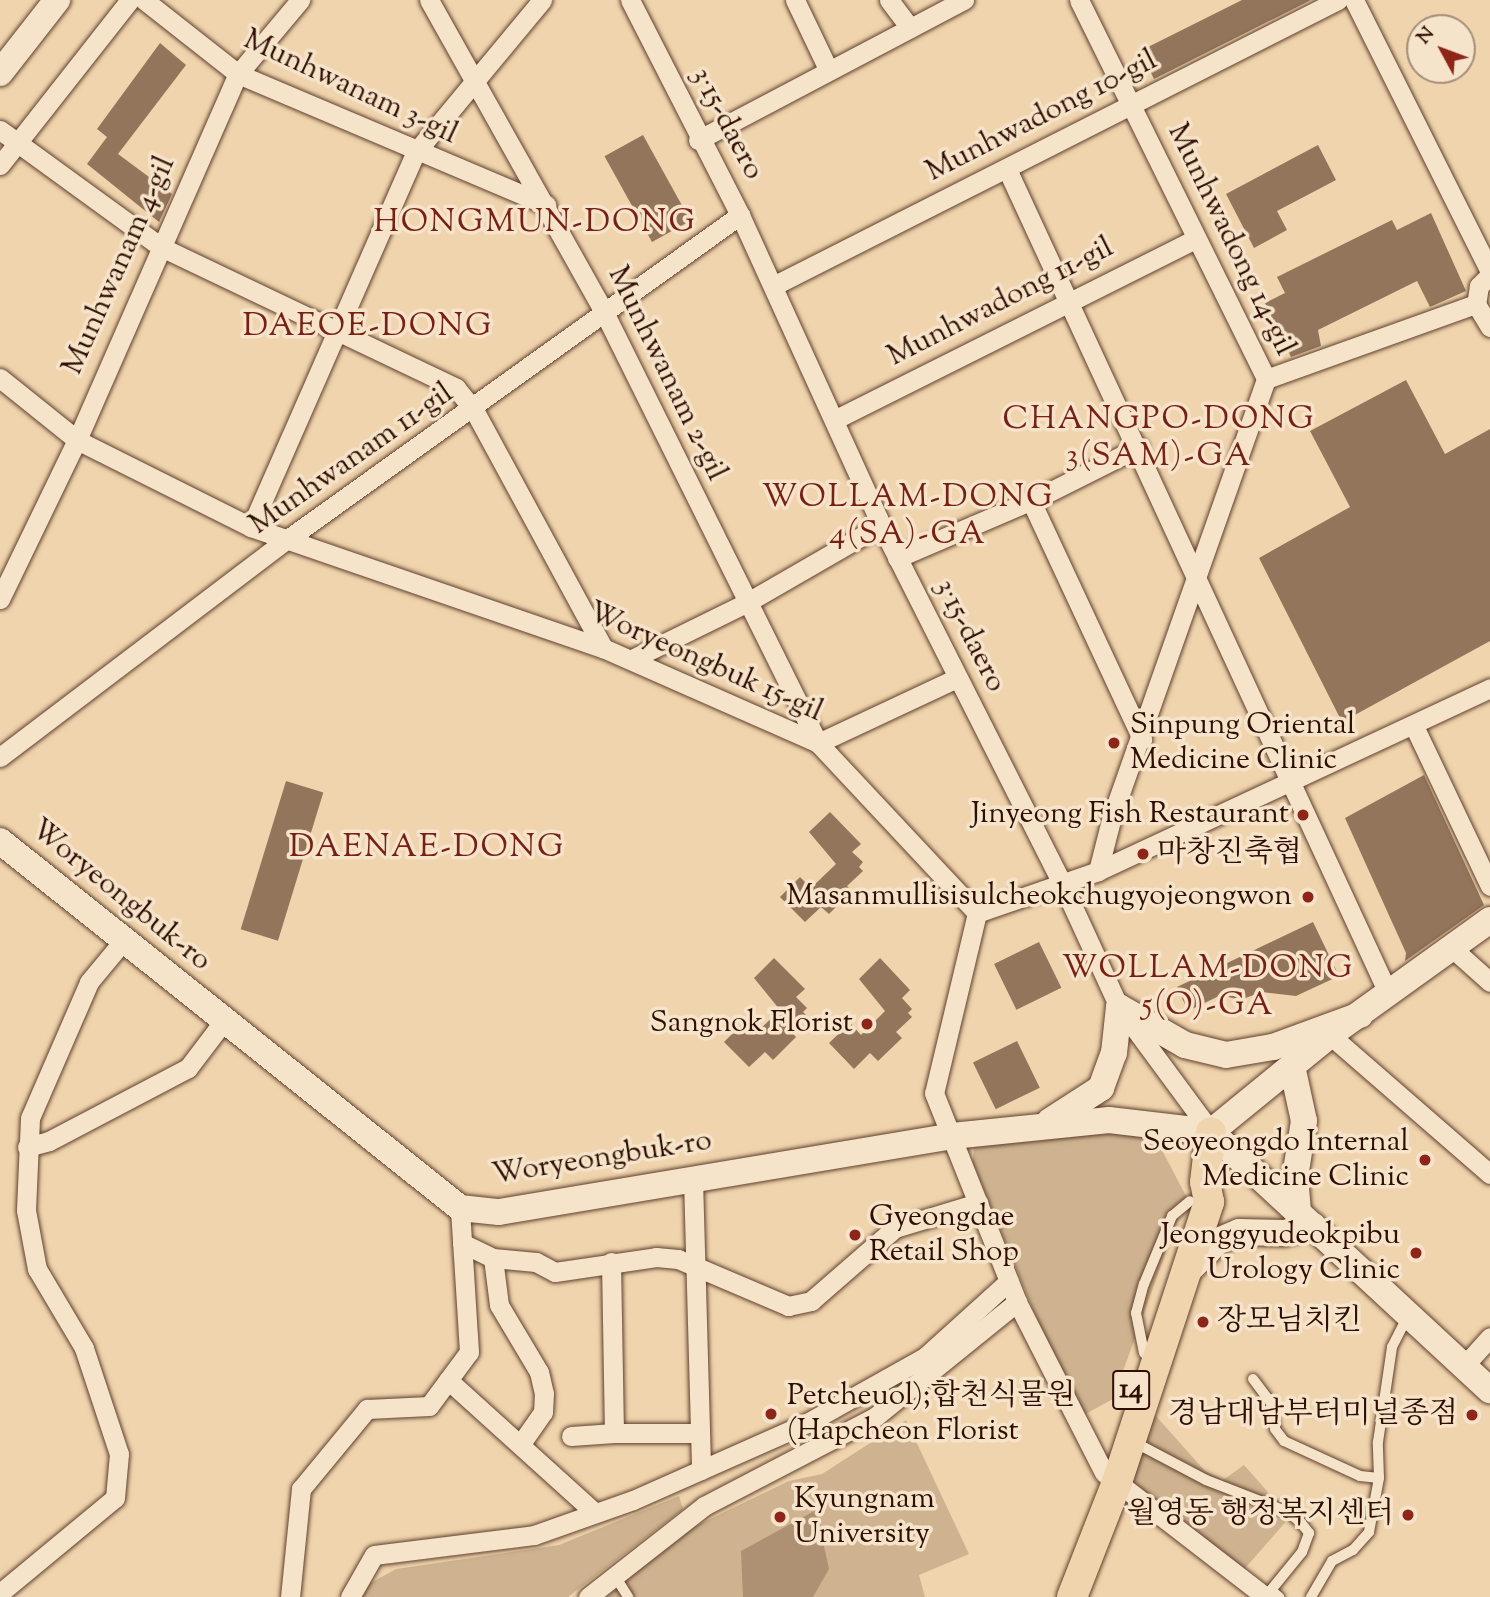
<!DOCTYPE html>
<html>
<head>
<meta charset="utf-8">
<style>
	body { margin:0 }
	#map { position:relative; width:1490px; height:1597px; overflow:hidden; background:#f0d4ad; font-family:"Sorts Mill Goudy","Noto Serif KR",serif }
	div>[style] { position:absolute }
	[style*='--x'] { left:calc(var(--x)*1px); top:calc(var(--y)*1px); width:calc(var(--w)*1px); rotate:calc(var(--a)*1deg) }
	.green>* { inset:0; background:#cfb390 }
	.water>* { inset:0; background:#ae9173 }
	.building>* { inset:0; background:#93755b; transform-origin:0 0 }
	.roads { filter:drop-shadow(0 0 2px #5f402d) drop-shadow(0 0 2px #5f402d) }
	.lane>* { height:10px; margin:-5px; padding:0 5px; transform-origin:5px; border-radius:5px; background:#f5e3ca }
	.street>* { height:19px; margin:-9.5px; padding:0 9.5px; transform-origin:9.5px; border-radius:9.5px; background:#f5e3ca }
	.secondary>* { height:26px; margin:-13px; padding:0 13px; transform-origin:13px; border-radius:13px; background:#f5e3ca }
	.primary>* { height:30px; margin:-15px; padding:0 15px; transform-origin:15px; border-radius:15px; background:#f0d4ad }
	.dots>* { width:19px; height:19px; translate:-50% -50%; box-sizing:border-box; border:4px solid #f5e3ca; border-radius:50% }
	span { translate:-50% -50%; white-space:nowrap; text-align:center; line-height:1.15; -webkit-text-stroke:7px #f5e3ca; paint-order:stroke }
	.shield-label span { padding:2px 5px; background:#f5e3ca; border:2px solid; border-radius:5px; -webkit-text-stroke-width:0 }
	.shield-label { font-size:28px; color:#2f0f02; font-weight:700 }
	.street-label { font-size:30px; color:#2f0f02 }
	.poi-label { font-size:30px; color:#2f0f02 }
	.left { translate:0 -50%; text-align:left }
	.right { translate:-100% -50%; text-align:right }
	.neighbourhood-label { font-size:32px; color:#7a1f14; letter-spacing:2px }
	.north { position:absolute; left:1406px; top:14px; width:70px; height:70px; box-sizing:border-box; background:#f5e3ca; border:2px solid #a68e7a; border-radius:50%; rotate:311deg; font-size:19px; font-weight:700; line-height:28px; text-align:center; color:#2f0f02 }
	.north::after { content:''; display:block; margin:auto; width:24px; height:32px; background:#8f2418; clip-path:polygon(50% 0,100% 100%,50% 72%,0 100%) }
</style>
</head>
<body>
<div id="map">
	<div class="green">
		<div style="clip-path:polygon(1091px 1127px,1152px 1131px,1186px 1196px,1113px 1399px,1078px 1418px,973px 1163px,974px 1143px)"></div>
		<div style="clip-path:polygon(1155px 1415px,1205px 1471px,1223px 1480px,1244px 1465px,1290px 1517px,1241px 1573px,1130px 1483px)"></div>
		<div style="clip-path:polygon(906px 1420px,969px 1554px,919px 1575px,925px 1597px,607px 1597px,681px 1533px,789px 1481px,822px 1474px)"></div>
		<div style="clip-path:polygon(679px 1496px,683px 1509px,568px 1597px,358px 1597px,365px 1586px,396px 1569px,559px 1545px)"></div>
	</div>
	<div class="water">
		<div style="clip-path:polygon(816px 1510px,829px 1569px,813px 1597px,743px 1597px,741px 1551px)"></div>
	</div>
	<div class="building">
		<div style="clip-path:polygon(1242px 0,1311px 0,1154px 79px,1140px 51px)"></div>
		<div style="clip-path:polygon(160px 43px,186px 65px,118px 154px,172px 194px,159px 222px,87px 164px,107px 137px,97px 129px)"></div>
		<div style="left:643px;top:135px;width:98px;height:44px;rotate:61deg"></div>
		<div style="clip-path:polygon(1318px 145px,1336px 180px,1277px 211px,1287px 230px,1254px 248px,1226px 194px)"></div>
		<div style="clip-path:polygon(1431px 213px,1466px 291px,1430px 307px,1417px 281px,1318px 330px,1321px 346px,1291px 357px,1265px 303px,1285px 293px,1277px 277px,1392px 220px,1397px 230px)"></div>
		<div style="clip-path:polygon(1406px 380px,1445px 454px,1490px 429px,1490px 641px,1342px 722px,1259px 558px,1350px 507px,1310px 431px)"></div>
		<div style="clip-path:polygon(1424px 775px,1484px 905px,1405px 961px,1406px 953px,1345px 818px)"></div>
		<div style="left:286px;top:781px;width:39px;height:155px;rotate:17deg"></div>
		<div style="clip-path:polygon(830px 812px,861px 844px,852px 852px,863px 862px,859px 867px,863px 871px,847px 886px,852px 891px,829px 914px,821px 907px,805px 922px,780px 897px,800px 877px,811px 888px,836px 864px,809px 832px)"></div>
		<div style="clip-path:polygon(1313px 922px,1339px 976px,1296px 996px,1262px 992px,1240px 1000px,1221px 995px,1188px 1011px,1177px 987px)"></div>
		<div style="left:1039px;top:942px;width:51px;height:50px;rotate:64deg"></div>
		<div style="clip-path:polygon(774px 958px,805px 989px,796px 997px,807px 1008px,803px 1012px,807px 1016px,791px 1031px,796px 1037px,773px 1060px,765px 1052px,749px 1067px,724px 1042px,744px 1022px,755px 1034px,780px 1010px,754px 978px)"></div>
		<div style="clip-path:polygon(880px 958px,910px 990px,902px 998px,912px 1009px,908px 1013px,912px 1017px,896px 1032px,902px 1038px,878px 1061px,870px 1053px,854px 1069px,829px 1043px,850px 1023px,861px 1035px,885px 1011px,859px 979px)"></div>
		<div style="left:1017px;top:1041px;width:52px;height:49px;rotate:64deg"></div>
	</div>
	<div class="roads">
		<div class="lane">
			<div style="--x:1144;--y:1353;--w:41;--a:-101.3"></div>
			<div style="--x:1136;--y:1313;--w:30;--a:-75"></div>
			<div style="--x:1144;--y:1284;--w:74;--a:-67.6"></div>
			<div style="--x:1172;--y:1216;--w:23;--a:-40"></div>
			<div style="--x:1253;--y:1379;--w:30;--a:53"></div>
			<div style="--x:1271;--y:1403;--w:26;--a:81"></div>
			<div style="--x:1275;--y:1429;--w:15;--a:53"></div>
			<div style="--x:1284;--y:1441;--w:84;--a:24.7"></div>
			<div style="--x:1360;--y:1476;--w:19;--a:6"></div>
			<div style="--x:1134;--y:1442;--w:81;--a:27.8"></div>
			<div style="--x:1206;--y:1480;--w:88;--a:21.3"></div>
			<div style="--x:1288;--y:1512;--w:17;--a:40"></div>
			<div style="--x:1301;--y:1523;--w:13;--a:51"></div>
			<div style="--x:1309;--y:1533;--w:20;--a:110"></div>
			<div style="--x:1302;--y:1552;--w:49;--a:129.2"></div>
			<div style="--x:1271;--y:1590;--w:11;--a:41"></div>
			<div style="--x:615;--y:1576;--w:25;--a:58"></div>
			<div style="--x:1311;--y:1597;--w:42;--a:-59.7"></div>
			<div style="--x:1332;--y:1561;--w:24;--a:-28"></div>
			<div style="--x:1353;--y:1550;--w:24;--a:-48"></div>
			<div style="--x:1369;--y:1532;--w:55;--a:-79.5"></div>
			<div style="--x:1379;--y:1478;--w:36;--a:-92"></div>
			<div style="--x:1378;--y:1442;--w:96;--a:-81.6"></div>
			<div style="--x:1392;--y:1347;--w:35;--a:-63"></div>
		</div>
		<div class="street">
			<div style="--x:144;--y:0;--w:120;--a:38.2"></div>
			<div style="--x:238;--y:74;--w:335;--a:23"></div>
			<div style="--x:429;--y:0;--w:360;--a:60.7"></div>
			<div style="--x:605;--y:314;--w:479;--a:63.6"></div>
			<div style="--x:818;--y:743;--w:153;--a:-25.1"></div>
			<div style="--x:630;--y:0;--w:242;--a:62.9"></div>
			<div style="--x:740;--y:215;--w:341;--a:65.5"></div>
			<div style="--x:881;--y:525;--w:399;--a:63.2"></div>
			<div style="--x:1061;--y:881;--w:139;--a:65.3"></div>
			<div style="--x:1119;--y:1007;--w:155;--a:53.6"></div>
			<div style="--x:795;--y:0;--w:76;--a:64.4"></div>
			<div style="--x:889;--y:0;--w:35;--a:53"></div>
			<div style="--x:1079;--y:0;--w:423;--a:63.7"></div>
			<div style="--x:1266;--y:379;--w:463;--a:109.4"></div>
			<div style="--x:1112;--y:816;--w:57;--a:104.3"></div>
			<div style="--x:1354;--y:0;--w:303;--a:63.4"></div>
			<div style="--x:0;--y:130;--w:199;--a:36"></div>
			<div style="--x:161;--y:247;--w:327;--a:25.5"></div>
			<div style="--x:456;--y:388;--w:28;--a:51"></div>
			<div style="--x:474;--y:410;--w:271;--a:61.5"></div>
			<div style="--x:698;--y:140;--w:301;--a:-27.8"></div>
			<div style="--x:0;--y:165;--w:210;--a:-51.8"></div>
			<div style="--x:1007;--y:169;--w:910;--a:65.18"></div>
			<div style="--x:1490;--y:275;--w:16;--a:135"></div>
			<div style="--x:1479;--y:286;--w:18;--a:99"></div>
			<div style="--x:1476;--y:304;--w:27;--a:59"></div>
			<div style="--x:773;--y:286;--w:633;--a:-26.85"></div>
			<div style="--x:0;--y:378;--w:99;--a:38.8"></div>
			<div style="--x:77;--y:440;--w:195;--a:26.6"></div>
			<div style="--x:251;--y:527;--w:372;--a:19"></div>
			<div style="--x:603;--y:648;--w:235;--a:23.8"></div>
			<div style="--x:818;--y:743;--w:233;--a:46.9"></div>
			<div style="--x:1266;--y:379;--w:223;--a:-19.7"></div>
			<div style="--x:834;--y:420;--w:404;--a:-26.6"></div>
			<div style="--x:1139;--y:447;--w:121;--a:153.4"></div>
			<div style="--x:1031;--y:501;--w:263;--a:65"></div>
			<div style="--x:251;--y:527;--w:408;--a:-66.3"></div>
			<div style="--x:415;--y:153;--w:199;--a:-50.3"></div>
			<div style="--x:897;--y:558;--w:147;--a:-23.2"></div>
			<div style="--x:0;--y:599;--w:177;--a:-64.2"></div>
			<div style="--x:77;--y:440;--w:400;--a:-66.3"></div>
			<div style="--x:238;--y:74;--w:97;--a:-50"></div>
			<div style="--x:632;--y:659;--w:127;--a:-26.2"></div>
			<div style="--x:746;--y:603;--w:156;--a:-30"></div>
			<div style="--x:1414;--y:726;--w:177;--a:64.6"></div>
			<div style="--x:0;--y:757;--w:363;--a:-37.2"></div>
			<div style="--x:289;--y:538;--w:555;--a:-35.61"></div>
			<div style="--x:977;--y:913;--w:185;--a:103.4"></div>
			<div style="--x:934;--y:1093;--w:225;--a:68.3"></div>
			<div style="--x:1017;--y:1302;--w:192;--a:63"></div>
			<div style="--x:977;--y:913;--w:128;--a:-19.1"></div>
			<div style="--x:1098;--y:871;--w:433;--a:-25"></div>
			<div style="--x:1452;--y:948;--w:51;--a:41.8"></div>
			<div style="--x:1330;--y:1035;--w:212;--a:41"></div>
			<div style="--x:27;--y:1147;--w:23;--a:-15"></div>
			<div style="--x:49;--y:1141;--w:157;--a:-27.7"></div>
			<div style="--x:188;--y:1068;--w:58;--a:-52.7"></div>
			<div style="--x:693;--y:1179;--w:291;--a:88.4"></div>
			<div style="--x:462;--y:1243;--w:34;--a:26"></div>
			<div style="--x:493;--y:1258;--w:43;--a:5.3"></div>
			<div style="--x:536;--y:1262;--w:21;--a:28"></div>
			<div style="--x:555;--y:1272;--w:102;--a:-8.4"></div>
			<div style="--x:656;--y:1257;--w:22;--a:5"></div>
			<div style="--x:678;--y:1259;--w:120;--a:23.1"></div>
			<div style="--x:788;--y:1306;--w:24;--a:-12"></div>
			<div style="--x:811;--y:1301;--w:111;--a:-41"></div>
			<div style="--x:895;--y:1228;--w:87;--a:-16.8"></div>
			<div style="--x:493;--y:1258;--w:47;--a:82.7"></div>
			<div style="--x:499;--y:1305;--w:78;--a:59.2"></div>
			<div style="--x:539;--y:1372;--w:22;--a:77"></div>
			<div style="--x:544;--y:1393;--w:19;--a:93"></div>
			<div style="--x:543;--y:1412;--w:40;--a:124.9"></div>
			<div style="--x:611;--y:1262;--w:171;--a:89"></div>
			<div style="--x:614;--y:1433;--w:85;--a:0"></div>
			<div style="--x:1463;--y:1367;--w:40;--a:-48"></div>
			<div style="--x:448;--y:1380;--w:198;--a:42.1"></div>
			<div style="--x:571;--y:1436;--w:43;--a:-4"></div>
			<div style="--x:1117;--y:1482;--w:188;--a:37.7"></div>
			<div style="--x:0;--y:1593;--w:149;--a:-39.6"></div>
			<div style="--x:115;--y:1498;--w:44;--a:-84.8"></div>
			<div style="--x:119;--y:1454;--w:112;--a:-108.3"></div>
			<div style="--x:84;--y:1348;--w:92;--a:-120.7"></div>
			<div style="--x:37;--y:1269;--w:60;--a:-100.6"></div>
			<div style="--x:26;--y:1210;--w:92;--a:-87.5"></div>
			<div style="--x:30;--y:1118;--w:148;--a:-66.5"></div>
			<div style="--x:89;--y:982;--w:53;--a:-50.3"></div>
			<div style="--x:290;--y:1597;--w:109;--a:-84.2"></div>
			<div style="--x:301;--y:1489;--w:104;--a:-50.5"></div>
			<div style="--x:367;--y:1409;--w:62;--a:-2.8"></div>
			<div style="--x:429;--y:1406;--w:67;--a:-53.5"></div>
			<div style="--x:469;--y:1352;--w:144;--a:-93.6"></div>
			<div style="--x:350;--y:1597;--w:48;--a:-60.3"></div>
			<div style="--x:374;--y:1555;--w:161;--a:-7.1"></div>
			<div style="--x:534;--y:1535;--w:105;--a:-19.5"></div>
			<div style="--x:633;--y:1500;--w:193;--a:-23.9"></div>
			<div style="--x:809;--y:1422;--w:133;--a:-29.3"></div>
			<div style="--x:925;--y:1357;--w:113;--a:-42.1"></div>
			<div style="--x:588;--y:1597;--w:147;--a:-38.1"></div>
			<div style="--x:704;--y:1506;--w:193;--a:-27.5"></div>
			<div style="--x:875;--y:1417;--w:183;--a:-39"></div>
		</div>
		<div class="secondary">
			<div style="--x:0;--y:73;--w:93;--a:-52"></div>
			<div style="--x:0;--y:841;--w:588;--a:38.58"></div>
			<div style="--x:460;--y:1208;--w:39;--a:6"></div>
			<div style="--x:499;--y:1212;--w:459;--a:-9.5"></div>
			<div style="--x:952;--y:1136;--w:158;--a:-5.8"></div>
			<div style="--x:1109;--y:1120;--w:103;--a:6.7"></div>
			<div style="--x:1292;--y:1066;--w:56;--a:77.7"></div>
			<div style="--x:1304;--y:1121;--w:57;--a:99.1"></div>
			<div style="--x:1295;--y:1177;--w:36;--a:85"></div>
			<div style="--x:1050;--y:1121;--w:61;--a:-32.9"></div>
			<div style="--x:1101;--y:1088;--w:37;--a:-70"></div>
			<div style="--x:1114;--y:1053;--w:46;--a:-83.8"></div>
			<div style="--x:1119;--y:1007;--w:76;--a:29.9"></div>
			<div style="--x:1185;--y:1045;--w:42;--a:13.7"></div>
			<div style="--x:1226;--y:1055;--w:48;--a:-9.7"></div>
			<div style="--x:1273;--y:1047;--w:93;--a:-20.2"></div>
			<div style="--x:1211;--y:1132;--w:380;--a:42.8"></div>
			<div style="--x:1211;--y:1132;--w:154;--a:-39.2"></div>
			<div style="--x:1330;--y:1035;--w:197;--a:-35.7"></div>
			<div style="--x:1186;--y:1273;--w:45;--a:-45"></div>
			<div style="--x:1218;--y:1241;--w:23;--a:-23"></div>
			<div style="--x:1239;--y:1232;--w:45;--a:1.3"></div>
			<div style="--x:1284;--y:1233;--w:30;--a:-14"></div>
		</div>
		<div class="primary">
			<div style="--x:1072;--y:1597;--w:123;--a:-68.6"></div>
			<div style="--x:1117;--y:1482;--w:295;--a:-71.8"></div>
			<div style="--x:1209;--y:1202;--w:20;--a:-101"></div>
			<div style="--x:1205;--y:1182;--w:50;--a:-83.2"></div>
		</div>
	</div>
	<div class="dots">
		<div style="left:1114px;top:743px;background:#8f2418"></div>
		<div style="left:1303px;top:815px;background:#8f2418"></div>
		<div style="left:1143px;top:854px;background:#8f2418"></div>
		<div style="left:1308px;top:897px;background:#8f2418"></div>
		<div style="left:867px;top:1024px;background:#8f2418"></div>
		<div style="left:1425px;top:1160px;background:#8f2418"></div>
		<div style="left:855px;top:1235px;background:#8f2418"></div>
		<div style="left:1416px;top:1253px;background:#8f2418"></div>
		<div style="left:1203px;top:1322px;background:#8f2418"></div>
		<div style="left:771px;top:1414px;background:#8f2418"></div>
		<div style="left:1472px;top:1415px;background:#8f2418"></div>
		<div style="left:1408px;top:1515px;background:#8f2418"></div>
		<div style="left:780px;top:1517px;background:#8f2418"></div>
	</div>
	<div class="shield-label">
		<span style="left:1131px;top:1390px">14</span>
	</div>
	<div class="street-label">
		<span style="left:350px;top:88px;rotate:25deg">Munhwanam 3-gil</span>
		<span style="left:1042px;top:117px;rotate:-27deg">Munhwadong 10-gil</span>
		<span style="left:726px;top:124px;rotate:62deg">3·15-daero</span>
		<span style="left:1230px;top:240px;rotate:64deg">Munhwadong 14-gil</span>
		<span style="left:120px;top:266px;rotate:-66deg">Munhwanam 4-gil</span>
		<span style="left:1001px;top:303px;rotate:-27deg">Munhwadong 11-gil</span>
		<span style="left:666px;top:374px;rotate:64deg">Munhwanam 2-gil</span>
		<span style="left:352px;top:460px;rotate:-35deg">Munhwanam 11-gil</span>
		<span style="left:969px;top:636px;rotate:63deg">3·15-daero</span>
		<span style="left:705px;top:663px;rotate:24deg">Woryeongbuk 15-gil</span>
		<span style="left:120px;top:896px;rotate:39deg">Woryeongbuk-ro</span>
		<span style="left:602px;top:1159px;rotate:-9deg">Woryeongbuk-ro</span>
	</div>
	<div class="poi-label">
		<span class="left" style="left:1130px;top:743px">Sinpung Oriental<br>Medicine Clinic</span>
		<span class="right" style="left:1289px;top:815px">Jinyeong Fish Restaurant</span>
		<span class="left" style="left:1157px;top:854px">마창진축협</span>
		<span class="right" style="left:1292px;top:897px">Masanmullisisulcheokchugyojeongwon</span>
		<span class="right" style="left:853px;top:1024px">Sangnok Florist</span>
		<span class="right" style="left:1409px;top:1160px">Seoyeongdo Internal<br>Medicine Clinic</span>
		<span class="left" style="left:869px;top:1235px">Gyeongdae<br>Retail Shop</span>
		<span class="right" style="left:1400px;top:1253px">Jeonggyudeokpibu<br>Urology Clinic</span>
		<span class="left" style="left:1217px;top:1322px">장모님치킨</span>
		<span class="left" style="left:787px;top:1414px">Petcheuol);합천식물원<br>(Hapcheon Florist</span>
		<span class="right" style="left:1458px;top:1415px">경남대남부터미널종점</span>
		<span class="left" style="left:794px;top:1517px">Kyungnam<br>University</span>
		<span class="right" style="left:1394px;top:1515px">월영동 행정복지센터</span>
	</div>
	<div class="neighbourhood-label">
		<span style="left:535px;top:223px">HONGMUN-DONG</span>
		<span style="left:368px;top:327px">DAEOE-DONG</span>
		<span style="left:1159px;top:439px">CHANGPO-DONG<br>3(SAM)-GA</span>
		<span style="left:908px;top:517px">WOLLAM-DONG<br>4(SA)-GA</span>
		<span style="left:427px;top:848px">DAENAE-DONG</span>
		<span style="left:1208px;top:988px">WOLLAM-DONG<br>5(O)-GA</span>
	</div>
	<div class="north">N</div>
</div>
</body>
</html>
